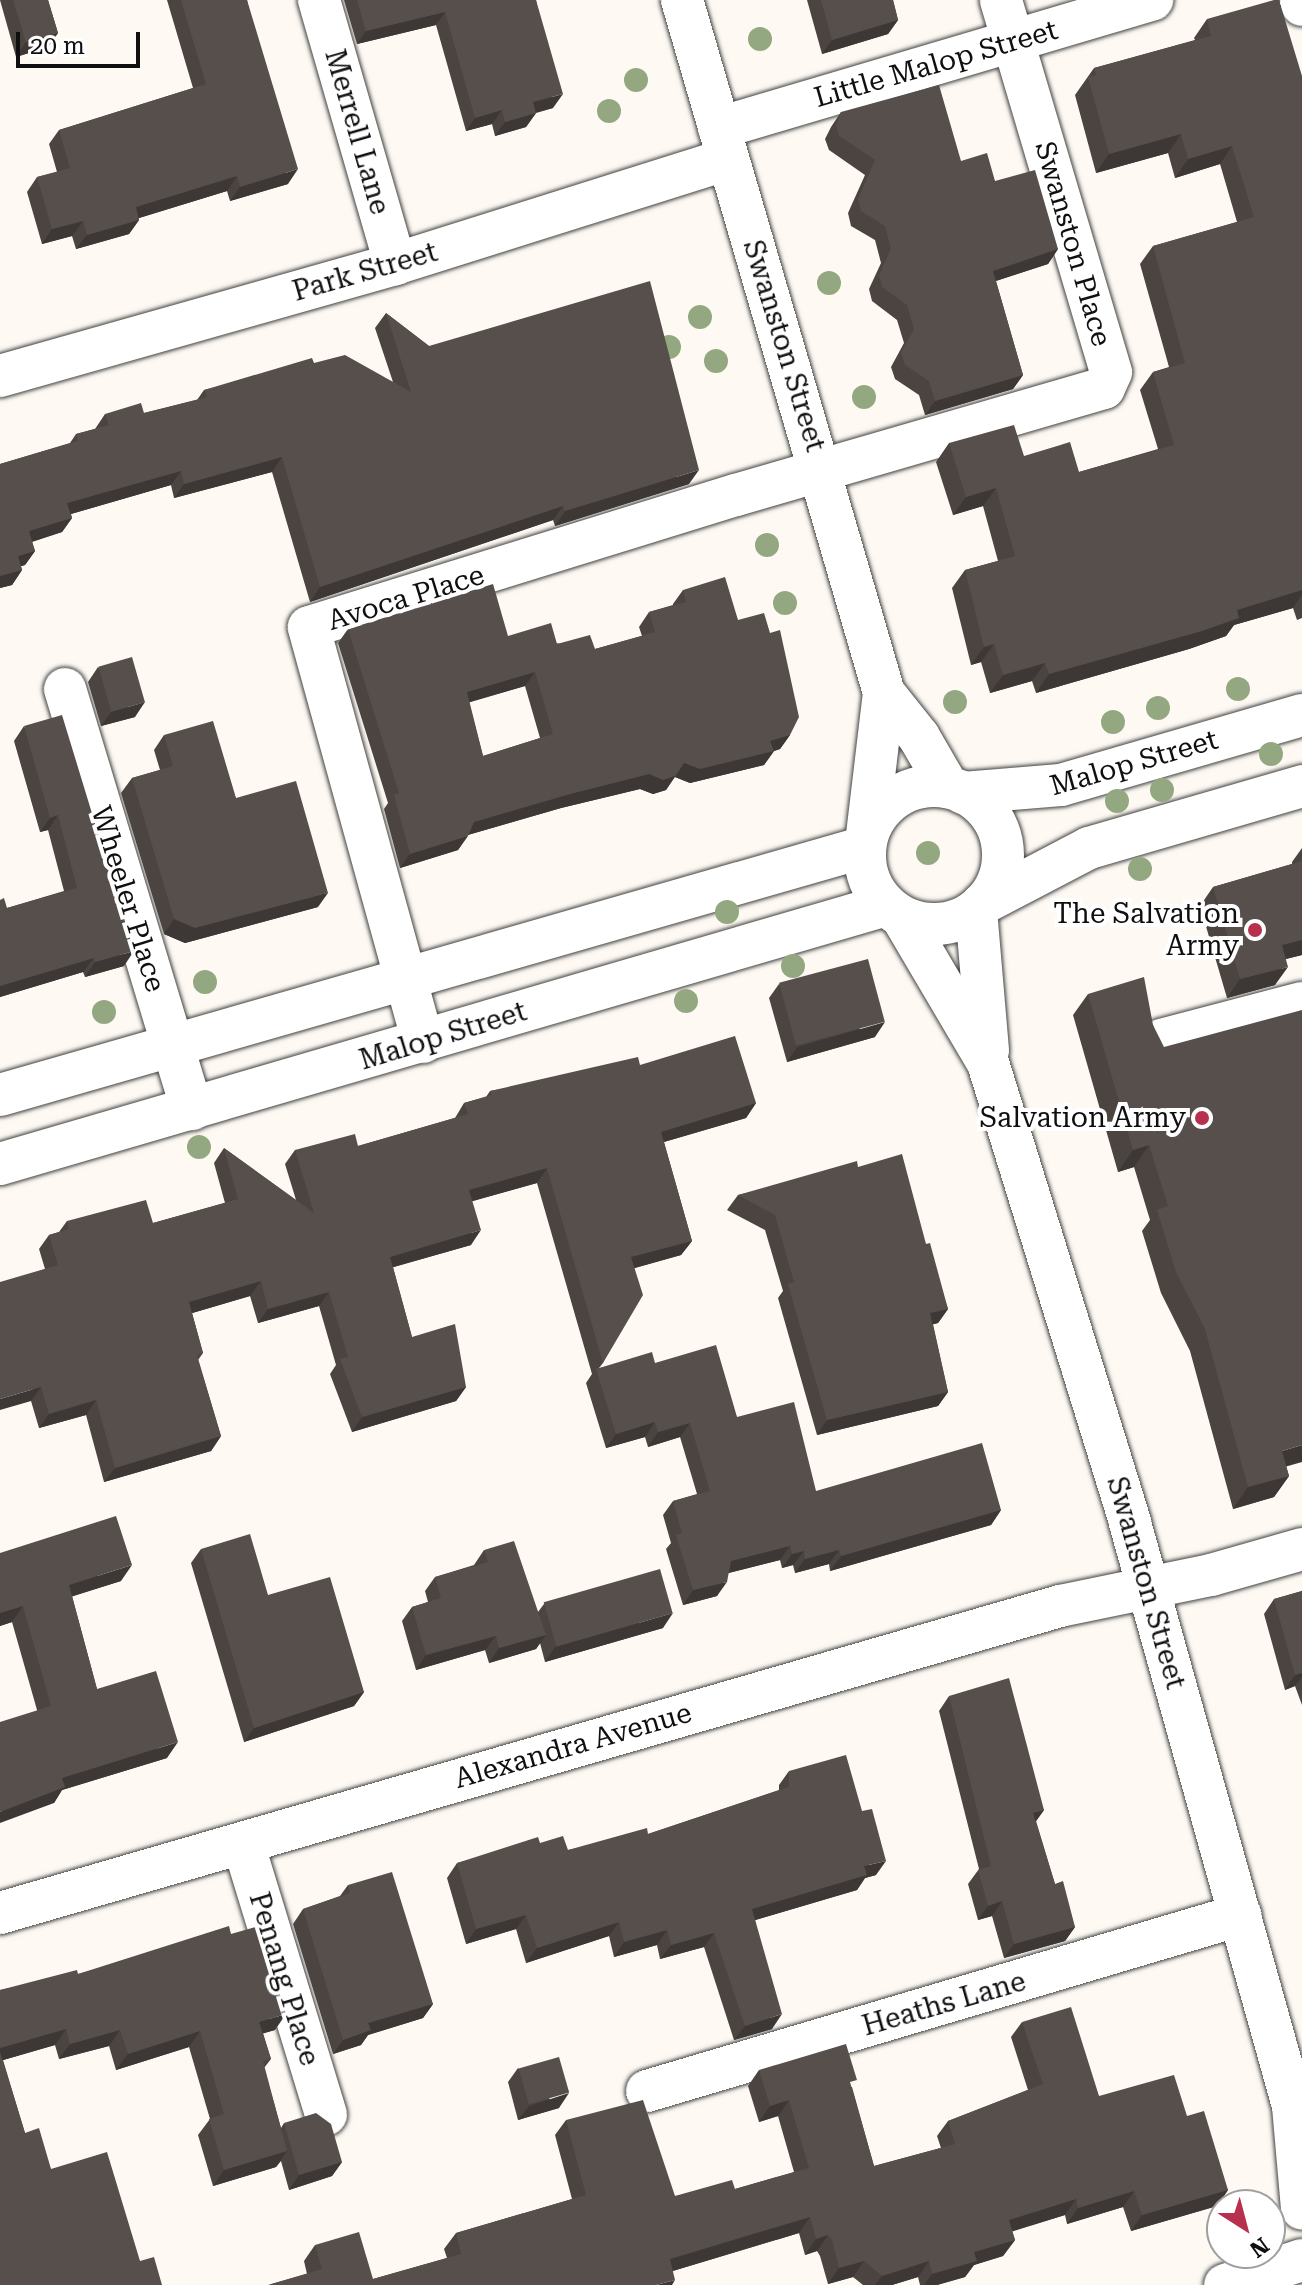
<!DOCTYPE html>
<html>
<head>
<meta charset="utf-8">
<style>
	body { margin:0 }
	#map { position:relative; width:1302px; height:2285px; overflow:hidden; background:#fefaf3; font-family:"Roboto Serif",serif }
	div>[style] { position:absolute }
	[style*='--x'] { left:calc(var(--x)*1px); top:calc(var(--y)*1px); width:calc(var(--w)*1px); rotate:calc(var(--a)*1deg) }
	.roads { filter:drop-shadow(0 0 2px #424242) drop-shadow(0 0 2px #424242) }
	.minor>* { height:42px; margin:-21px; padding:0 21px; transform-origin:21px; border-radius:21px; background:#fff }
	.minor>.ring { margin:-21px; padding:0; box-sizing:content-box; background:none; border:42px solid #fff; border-radius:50% }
	.trees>* { width:24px; height:24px; margin:-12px; border-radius:50%; background:#93a881 }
	.wall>* { inset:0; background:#4b4441 }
	.shaded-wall>* { inset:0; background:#3d3735 }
	.building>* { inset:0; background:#574f4c; transform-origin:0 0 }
	.dots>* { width:22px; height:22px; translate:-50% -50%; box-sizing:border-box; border:4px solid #fff; border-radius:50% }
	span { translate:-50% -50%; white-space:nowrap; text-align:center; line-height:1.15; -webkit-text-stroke:8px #fff; paint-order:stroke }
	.street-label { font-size:28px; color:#0f0f0f }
	.poi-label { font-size:28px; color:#0f0f0f }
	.right { translate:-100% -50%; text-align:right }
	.north { position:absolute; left:1206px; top:2189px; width:80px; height:80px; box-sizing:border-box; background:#fff; border:2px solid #9f9f9f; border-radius:50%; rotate:144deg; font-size:22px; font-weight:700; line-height:32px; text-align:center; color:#0f0f0f }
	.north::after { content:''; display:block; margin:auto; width:28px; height:36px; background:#b7304e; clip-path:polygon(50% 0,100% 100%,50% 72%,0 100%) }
	.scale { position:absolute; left:16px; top:32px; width:124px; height:36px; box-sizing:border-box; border:4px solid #0f0f0f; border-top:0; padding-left:10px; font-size:24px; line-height:28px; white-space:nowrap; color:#0f0f0f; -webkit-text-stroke:6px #fff; paint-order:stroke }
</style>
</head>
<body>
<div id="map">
	<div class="roads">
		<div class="minor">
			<div style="--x:319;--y:0;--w:275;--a:73.9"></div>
			<div style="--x:682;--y:0;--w:722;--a:73.75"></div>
			<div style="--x:884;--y:693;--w:56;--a:51.5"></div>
			<div style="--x:919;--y:737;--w:58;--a:59.9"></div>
			<div style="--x:1301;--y:0;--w:5;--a:79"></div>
			<div style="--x:719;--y:128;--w:452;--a:-16.5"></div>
			<div style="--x:0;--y:376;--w:411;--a:-15.8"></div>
			<div style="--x:395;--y:264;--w:349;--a:-17.5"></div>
			<div style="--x:65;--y:689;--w:439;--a:73.2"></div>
			<div class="ring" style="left:865px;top:786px;width:96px;height:96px"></div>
			<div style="--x:963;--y:793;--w:98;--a:-4.7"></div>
			<div style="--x:1061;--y:785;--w:251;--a:-16.2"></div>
			<div style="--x:867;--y:835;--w:143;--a:-83.2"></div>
			<div style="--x:982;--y:904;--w:121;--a:-27.6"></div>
			<div style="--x:1089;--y:848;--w:222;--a:-16.2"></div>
			<div style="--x:976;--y:910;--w:141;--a:85.1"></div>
			<div style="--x:902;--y:917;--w:169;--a:59.5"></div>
			<div style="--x:988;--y:1063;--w:481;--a:72.8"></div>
			<div style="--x:1130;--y:1523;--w:605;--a:74.38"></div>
			<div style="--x:1293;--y:2106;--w:103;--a:85"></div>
			<div style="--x:1161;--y:1040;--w:146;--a:-14.7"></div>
			<div style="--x:423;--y:1042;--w:430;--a:-105.4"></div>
			<div style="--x:309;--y:627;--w:447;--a:-17.2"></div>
			<div style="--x:736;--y:495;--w:383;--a:-16.2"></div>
			<div style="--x:1104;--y:388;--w:17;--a:-66"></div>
			<div style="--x:1111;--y:372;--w:388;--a:-106.5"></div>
			<div style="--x:0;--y:1095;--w:900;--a:-16"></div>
			<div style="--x:0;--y:1164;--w:923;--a:-16.29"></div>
			<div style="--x:243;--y:1843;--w:284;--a:73"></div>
			<div style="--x:0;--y:1913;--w:1104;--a:-16.15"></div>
			<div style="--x:1060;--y:1606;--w:154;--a:-11.6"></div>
			<div style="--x:1211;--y:1575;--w:95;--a:-15.9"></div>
			<div style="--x:647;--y:2091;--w:619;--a:-16.53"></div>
			<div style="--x:1225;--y:2285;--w:81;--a:-18"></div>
		</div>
	</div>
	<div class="trees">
		<div style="left:760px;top:39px"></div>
		<div style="left:636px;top:80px"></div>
		<div style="left:609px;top:111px"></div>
		<div style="left:829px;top:283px"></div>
		<div style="left:700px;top:317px"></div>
		<div style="left:669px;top:347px"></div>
		<div style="left:716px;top:361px"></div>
		<div style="left:864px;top:397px"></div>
		<div style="left:767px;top:545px"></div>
		<div style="left:785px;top:603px"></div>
		<div style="left:1238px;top:689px"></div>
		<div style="left:955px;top:702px"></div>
		<div style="left:1158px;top:708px"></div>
		<div style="left:1113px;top:722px"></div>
		<div style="left:1271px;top:754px"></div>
		<div style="left:1162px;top:790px"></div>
		<div style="left:1117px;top:801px"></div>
		<div style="left:928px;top:853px"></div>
		<div style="left:1140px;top:869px"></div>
		<div style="left:727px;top:912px"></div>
		<div style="left:793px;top:966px"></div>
		<div style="left:205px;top:982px"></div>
		<div style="left:686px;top:1001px"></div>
		<div style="left:104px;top:1012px"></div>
		<div style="left:199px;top:1147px"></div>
	</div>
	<div class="wall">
		<div style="clip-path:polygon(0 0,48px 0,58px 33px,48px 47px,16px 57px)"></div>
		<div style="clip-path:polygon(167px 0,247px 0,288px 184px,230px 201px,227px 191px,139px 218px,139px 220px,129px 234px,76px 249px,72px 236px,42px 244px,27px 192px,37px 177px,57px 172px,49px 144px,59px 130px,193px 88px)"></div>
		<div style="clip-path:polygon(344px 0,536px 0,553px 108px,536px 113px,526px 127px,495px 136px,492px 124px,466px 131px,436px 25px,357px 44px)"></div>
		<div style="clip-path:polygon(807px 0,893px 0,898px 20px,888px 34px,822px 54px)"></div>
		<div style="clip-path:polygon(1207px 19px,1302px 76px,1302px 618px,1297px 620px,1293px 608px,1234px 625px,1226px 636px,1189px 649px,1036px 693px,1032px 681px,990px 693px,981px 662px,971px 665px,952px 588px,965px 570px,998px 561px,983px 506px,953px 515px,936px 462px,949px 443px,1024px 456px,1079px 472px,1158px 449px,1140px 390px,1153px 372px,1169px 367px,1140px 264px,1153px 246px,1237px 222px,1220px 164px,1175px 178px,1168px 153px,1096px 173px,1075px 95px,1094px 68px,1195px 40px,1194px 38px)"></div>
		<div style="clip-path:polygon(841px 112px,961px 161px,995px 181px,1058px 249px,1048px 264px,996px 281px,1023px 375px,1013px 389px,925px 415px,919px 395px,895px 379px,891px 367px,904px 343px,897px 320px,872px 301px,869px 289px,881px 263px,875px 240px,851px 226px,848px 213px,865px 175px,829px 150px,825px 139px,831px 127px)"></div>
		<div style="clip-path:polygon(386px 313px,429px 346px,689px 484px,555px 526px,553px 520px,310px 602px,272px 472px,174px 498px,171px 485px,71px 514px,72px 518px,62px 532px,32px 542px,35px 551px,25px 565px,21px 566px,22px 570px,12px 585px,0 588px,0 464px,70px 443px,76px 434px,95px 429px,105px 414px,144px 413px,197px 400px,204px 390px,314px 363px,393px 382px,375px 328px)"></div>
		<div style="clip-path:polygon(evenodd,683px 590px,738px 620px,790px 735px,780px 749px,774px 751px,764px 765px,690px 783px,675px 777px,666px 790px,653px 794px,640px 789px,561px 808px,468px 835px,458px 850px,400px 868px,384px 809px,388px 803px,338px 643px,348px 629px,508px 636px,595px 649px,642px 636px,639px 627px,649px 612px,673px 605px,673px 604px,683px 590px,525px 686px,540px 738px,483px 756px,469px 702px,525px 686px)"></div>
		<div style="clip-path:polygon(98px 667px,135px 717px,101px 726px,88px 682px)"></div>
		<div style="clip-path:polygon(24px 726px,124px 966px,85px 977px,83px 972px,0 997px,0 900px,7px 908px,64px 891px,48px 830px,40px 832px,14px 741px)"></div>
		<div style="clip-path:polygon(164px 735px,236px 798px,318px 907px,185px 943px,164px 934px,121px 793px,132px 778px,160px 770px,154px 750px)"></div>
		<div style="clip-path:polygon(1302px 848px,1302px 955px,1286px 959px,1275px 985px,1227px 998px,1200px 906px,1213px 887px,1292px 864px,1292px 862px)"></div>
		<div style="clip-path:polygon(779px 984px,875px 1037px,787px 1062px,769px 998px)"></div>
		<div style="clip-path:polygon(1088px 994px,1153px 1025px,1289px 1476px,1274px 1497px,1233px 1509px,1190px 1351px,1161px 1293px,1142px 1231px,1150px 1220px,1134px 1167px,1118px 1172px,1073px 1015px)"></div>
		<div style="clip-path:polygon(640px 1065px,756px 1103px,746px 1118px,664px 1142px,692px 1241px,681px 1255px,634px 1268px,603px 1363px,599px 1368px,655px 1363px,737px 1417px,816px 1491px,1001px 1510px,991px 1525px,830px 1571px,829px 1564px,795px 1573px,793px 1565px,782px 1568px,780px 1560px,728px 1573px,717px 1596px,683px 1605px,666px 1549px,671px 1543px,663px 1515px,673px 1501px,697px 1494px,680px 1437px,648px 1447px,645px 1437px,606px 1448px,586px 1383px,592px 1374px,537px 1183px,472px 1201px,471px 1245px,393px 1267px,412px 1337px,466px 1387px,456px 1401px,352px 1432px,330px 1374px,336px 1365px,319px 1306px,258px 1323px,250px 1296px,192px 1313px,203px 1353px,198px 1360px,221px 1436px,211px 1451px,104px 1482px,86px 1415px,39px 1428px,31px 1401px,45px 1269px,39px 1249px,49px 1235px,59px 1232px,67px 1221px,153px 1223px,225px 1203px,214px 1163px,224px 1148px,296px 1200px,285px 1164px,295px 1150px,358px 1146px,455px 1118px,464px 1103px,486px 1097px,490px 1091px)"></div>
		<div style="clip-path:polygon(858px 1167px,926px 1244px,948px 1309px,938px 1323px,933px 1324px,948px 1392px,938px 1406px,817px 1435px,778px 1298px,783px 1291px,765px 1230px,727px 1210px,738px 1195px)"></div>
		<div style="clip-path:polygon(201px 1549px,268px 1595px,364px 1692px,354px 1706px,244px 1742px,191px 1563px)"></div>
		<div style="clip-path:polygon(484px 1550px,538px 1612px,544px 1604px,663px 1628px,545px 1662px,540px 1643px,536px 1649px,489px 1663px,485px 1650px,416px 1670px,402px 1621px,412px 1607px,428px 1602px,425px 1591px,435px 1577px,474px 1565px)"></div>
		<div style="clip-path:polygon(0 1553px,121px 1581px,72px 1596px,97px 1689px,167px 1758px,62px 1790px,54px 1803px,37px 1710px,12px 1622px,0 1626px)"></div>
		<div style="clip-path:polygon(1302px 1591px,1302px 1705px,1295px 1686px,1285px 1690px,1264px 1614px,1274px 1599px)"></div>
		<div style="clip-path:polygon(949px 1696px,1044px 1810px,1036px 1821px,1055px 1884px,1075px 1927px,1065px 1941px,1004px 1958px,992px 1916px,978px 1920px,968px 1884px,979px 1869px,939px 1711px)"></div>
		<div style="clip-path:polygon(789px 1771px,876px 1875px,865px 1878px,857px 1890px,755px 1920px,772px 2029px,734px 2040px,704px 1947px,660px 1959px,657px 1945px,614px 1957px,609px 1936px,526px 1963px,516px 1929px,466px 1944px,447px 1878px,457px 1863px,540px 1843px,568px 1850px,648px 1834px,779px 1790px,779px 1785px)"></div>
		<div style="clip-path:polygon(348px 1885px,433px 2004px,423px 2018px,368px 2035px,361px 2045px,333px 2054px,293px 1924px,303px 1909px,340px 1896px)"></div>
		<div style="clip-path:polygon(231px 1934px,275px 2030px,263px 2033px,271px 2059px,264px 2068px,281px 2128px,284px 2123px,342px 2162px,332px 2176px,289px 2190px,281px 2161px,276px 2167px,213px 2186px,198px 2135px,210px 2119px,189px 2047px,116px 2070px,109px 2046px,59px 2059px,55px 2045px,3px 2060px,25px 2133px,51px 2169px,140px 2261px,0 2285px,0 1990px,78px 1974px)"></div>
		<div style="clip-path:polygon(1022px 2022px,1099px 2096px,1187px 2116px,1228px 2190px,1217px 2206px,1131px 2231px,1123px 2207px,1067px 2224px,1065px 2215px,1012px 2231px,1015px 2240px,1003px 2256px,974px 2265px,965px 2277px,937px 2285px,920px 2285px,918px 2277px,892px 2285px,863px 2285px,853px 2277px,828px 2284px,820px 2256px,817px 2251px,805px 2255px,799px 2233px,673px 2271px,268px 2285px,307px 2274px,304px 2261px,315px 2245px,373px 2279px,447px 2258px,444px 2249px,456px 2233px,572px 2199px,555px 2135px,566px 2120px,675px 2196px,735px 2189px,794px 2172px,778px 2116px,759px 2122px,748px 2086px,759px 2070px,852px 2087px,874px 2166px,941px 2148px,937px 2136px,948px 2121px,1028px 2090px,1011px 2037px)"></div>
		<div style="clip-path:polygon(518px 2068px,559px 2108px,518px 2120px,508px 2082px)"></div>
	</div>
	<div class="shaded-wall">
		<div style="clip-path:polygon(445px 12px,436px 25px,357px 44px,366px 31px)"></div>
		<div style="clip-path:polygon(898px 20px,888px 34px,822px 54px,832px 40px)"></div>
		<div style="clip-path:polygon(58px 33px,48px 47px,16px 57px,26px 42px)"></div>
		<div style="clip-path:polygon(563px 94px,553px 108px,523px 116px,533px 102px)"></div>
		<div style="clip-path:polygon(502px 110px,492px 124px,466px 131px,475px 118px)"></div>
		<div style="clip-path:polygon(536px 113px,526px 127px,495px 136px,505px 122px)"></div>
		<div style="clip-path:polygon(1181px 134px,1168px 153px,1096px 173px,1109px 154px)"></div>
		<div style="clip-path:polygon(1232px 146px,1220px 164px,1175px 178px,1188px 159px)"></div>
		<div style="clip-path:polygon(298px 169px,288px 184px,230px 201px,240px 187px)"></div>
		<div style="clip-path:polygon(237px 176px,227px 191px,126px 222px,136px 207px)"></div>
		<div style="clip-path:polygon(139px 220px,129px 234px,76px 249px,87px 235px)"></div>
		<div style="clip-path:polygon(83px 221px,72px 236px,42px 244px,52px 229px)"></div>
		<div style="clip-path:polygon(1058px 249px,1048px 264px,983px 285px,993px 271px)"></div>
		<div style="clip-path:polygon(1023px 375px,1013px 389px,925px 415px,935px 401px)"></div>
		<div style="clip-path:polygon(282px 457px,272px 472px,174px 498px,184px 484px)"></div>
		<div style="clip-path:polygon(699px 470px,689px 484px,555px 526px,565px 511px)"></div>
		<div style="clip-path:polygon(181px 471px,171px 485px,57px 518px,67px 503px)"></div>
		<div style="clip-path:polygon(996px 488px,983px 506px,953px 515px,966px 497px)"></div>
		<div style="clip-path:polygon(563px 506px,553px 520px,310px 602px,320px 587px)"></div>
		<div style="clip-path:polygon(72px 518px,62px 532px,18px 546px,29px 531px)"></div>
		<div style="clip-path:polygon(35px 551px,25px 565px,8px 570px,18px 556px)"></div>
		<div style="clip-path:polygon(22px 570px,12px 585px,0 588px,0 576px)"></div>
		<div style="clip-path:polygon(1302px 590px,1302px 594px,1293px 608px,1234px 625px,1226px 636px,1189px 649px,1036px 693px,1049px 674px,1237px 610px)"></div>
		<div style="clip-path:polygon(994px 644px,981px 662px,971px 665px,984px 647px)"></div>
		<div style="clip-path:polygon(1045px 663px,1032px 681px,990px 693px,1003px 675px)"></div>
		<div style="clip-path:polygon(535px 672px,525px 686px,457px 706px,467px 692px)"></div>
		<div style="clip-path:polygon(145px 702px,135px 717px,101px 726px,111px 712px)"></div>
		<div style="clip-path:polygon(790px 735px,780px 749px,771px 752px,774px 751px,764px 765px,690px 783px,675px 777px,684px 763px)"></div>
		<div style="clip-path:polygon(649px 774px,675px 776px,666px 790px,653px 794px,640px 789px,561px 808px,464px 836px,474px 822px,570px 794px)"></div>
		<div style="clip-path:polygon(58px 815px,48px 830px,40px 832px,50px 818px)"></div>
		<div style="clip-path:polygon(468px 836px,458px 850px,400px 868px,410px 854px)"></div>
		<div style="clip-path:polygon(328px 893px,318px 907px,185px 943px,164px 934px,174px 919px)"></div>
		<div style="clip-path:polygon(1302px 940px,1302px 955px,1269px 963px,1282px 945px)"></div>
		<div style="clip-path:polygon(134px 951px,124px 966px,85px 977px,95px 962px)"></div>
		<div style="clip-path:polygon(94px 958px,83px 972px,0 997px,0 986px)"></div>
		<div style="clip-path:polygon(1288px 967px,1275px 985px,1227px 998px,1240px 979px)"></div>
		<div style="clip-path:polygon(885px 1022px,875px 1037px,787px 1062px,797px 1047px)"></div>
		<div style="clip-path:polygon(756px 1103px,746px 1118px,650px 1146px,661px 1132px)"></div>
		<div style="clip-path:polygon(1149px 1145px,1134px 1167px,1118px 1172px,1133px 1150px)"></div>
		<div style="clip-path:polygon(547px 1168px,537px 1183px,459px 1205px,469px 1190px)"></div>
		<div style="clip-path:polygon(481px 1230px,471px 1245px,380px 1271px,390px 1257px)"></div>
		<div style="clip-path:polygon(692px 1241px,681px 1255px,621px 1272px,631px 1257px)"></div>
		<div style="clip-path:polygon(261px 1281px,250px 1296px,179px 1317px,189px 1302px)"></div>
		<div style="clip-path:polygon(329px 1292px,319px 1306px,258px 1323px,268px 1309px)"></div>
		<div style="clip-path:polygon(948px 1309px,938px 1323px,920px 1328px,930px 1313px)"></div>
		<div style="clip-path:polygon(41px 1387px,31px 1401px,0 1410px,0 1399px)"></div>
		<div style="clip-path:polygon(466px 1387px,456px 1401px,352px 1432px,362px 1417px)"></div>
		<div style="clip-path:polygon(948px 1392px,938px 1406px,817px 1435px,827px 1420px)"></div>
		<div style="clip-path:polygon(96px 1400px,86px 1415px,39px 1428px,49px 1414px)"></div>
		<div style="clip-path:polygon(655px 1422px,645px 1437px,606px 1448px,616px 1434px)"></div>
		<div style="clip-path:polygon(690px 1423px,680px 1437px,648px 1447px,658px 1432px)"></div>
		<div style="clip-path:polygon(221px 1436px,211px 1451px,104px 1482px,115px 1468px)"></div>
		<div style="clip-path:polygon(1302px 1445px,1302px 1462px,1267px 1472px,1282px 1451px)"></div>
		<div style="clip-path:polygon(1289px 1476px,1274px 1497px,1233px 1509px,1248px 1487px)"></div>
		<div style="clip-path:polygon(1001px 1510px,991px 1525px,830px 1571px,841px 1556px)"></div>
		<div style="clip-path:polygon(790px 1546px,780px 1560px,721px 1575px,731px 1561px)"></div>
		<div style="clip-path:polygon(839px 1550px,829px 1564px,795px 1573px,805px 1559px)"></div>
		<div style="clip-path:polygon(804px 1551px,793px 1565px,782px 1568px,792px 1554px)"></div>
		<div style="clip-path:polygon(132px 1565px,121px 1581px,58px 1601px,69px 1585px)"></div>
		<div style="clip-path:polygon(727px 1582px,717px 1596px,683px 1605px,693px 1590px)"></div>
		<div style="clip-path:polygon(23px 1606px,12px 1622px,0 1626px,0 1613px)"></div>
		<div style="clip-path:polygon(673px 1613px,663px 1628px,545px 1662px,555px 1647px)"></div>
		<div style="clip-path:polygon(546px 1635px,536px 1649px,489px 1663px,499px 1648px)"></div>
		<div style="clip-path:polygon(496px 1636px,485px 1650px,416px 1670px,426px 1655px)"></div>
		<div style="clip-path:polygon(1302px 1673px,1302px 1677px,1295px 1686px,1285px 1690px,1295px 1675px)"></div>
		<div style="clip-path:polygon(364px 1692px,354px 1706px,244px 1742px,254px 1728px)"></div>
		<div style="clip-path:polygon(178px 1742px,167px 1758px,62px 1790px,54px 1803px,0 1823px,0 1812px,62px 1778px)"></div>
		<div style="clip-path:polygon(1044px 1810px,1034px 1824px,1033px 1813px)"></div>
		<div style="clip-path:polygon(886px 1861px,876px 1875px,865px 1878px,857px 1890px,742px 1924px,752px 1909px,864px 1866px)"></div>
		<div style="clip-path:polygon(1002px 1901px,992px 1916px,978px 1920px,988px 1906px)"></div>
		<div style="clip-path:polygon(526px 1915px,516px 1929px,466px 1944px,476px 1929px)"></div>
		<div style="clip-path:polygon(619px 1922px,609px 1936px,526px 1963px,537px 1948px)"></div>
		<div style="clip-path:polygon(1075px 1927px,1065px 1941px,1004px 1958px,1014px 1944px)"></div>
		<div style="clip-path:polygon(667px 1930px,657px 1945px,614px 1957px,624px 1942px)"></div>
		<div style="clip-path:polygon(714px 1933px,704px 1947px,660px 1959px,671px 1945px)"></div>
		<div style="clip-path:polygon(433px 2004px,423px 2018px,368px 2035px,361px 2045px,333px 2054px,343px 2040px,368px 2023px)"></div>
		<div style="clip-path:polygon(286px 2014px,275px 2030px,248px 2038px,259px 2022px)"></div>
		<div style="clip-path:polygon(782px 2014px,772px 2029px,734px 2040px,745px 2026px)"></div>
		<div style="clip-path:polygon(66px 2029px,55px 2045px,0 2061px,0 2048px)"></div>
		<div style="clip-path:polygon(120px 2030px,109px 2046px,59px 2059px,70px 2044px)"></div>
		<div style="clip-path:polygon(200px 2031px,189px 2047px,116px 2070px,128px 2054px)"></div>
		<div style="clip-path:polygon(569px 2093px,559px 2108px,518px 2120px,529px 2106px)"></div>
		<div style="clip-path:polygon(789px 2100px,778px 2116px,759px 2122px,770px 2106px)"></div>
		<div style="clip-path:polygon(287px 2151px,276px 2167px,213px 2186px,224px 2170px)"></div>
		<div style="clip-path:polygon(342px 2162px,332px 2176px,289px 2190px,299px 2175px)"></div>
		<div style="clip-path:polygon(1228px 2190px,1217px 2206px,1131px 2231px,1142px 2215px)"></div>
		<div style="clip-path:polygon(1134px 2191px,1123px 2207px,1067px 2224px,1078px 2208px)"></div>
		<div style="clip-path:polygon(1076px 2199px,1065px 2215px,998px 2236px,1009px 2220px)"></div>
		<div style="clip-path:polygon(810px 2217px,799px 2233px,659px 2275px,670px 2259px)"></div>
		<div style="clip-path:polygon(828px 2235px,817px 2251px,805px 2255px,816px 2239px)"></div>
		<div style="clip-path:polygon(1015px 2240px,1003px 2256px,974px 2265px,965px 2277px,937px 2285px,924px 2285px,932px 2274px,974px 2252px)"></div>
		<div style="clip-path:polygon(864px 2261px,853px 2277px,828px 2284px,839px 2268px)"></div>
		<div style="clip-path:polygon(929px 2261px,918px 2277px,892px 2285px,875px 2285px,882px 2276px)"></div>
		<div style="clip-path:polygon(675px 2280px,672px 2285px,656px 2285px)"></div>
	</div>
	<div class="building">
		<div style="clip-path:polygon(13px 0,48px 0,58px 33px,26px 42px)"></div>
		<div style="clip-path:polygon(181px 0,247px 0,298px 169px,240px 187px,237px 176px,136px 207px,139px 220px,87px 235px,83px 221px,52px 229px,37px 177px,70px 168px,59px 130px,206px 84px)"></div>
		<div style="clip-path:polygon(357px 0,536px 0,563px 94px,533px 102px,536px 113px,505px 122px,502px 110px,475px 118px,445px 12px,366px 31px)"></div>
		<div style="clip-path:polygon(821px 0,893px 0,898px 20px,832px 40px)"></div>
		<div style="clip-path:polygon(1274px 0,1279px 0,1302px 76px,1302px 590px,1237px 610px,1239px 618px,1202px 631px,1049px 674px,1045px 663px,1003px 675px,994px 644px,984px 647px,965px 570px,1015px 556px,996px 488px,966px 497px,949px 443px,1014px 425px,1024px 456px,1070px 442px,1079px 472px,1174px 445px,1153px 372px,1185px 363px,1153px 246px,1254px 217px,1232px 146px,1188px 159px,1181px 134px,1109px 154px,1088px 77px,1096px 75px,1094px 68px,1211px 36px,1207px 19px)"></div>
		<div style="clip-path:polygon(939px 85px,961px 161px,987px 153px,995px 181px,1035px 170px,1058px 249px,993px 271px,1023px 375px,935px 401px,929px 381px,905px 365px,901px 352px,914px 329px,907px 305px,882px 287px,879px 275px,891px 249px,885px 226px,861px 211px,858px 199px,875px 160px,839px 136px,836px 125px,841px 112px)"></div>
		<div style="clip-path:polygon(650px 281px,699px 470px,565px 511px,563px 506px,320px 587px,282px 457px,184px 484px,181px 471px,67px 503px,72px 518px,29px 531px,35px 551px,18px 556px,22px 570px,0 576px,0 464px,78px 441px,76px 434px,109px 425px,105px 414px,141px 403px,144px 413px,207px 397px,204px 390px,312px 358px,314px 363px,345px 355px,411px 392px,386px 313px,429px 346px)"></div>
		<div style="clip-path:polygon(evenodd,725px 577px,738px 620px,764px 613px,770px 633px,780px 630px,799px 717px,790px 735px,770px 741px,774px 751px,700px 769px,684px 763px,675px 776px,663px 780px,649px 774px,570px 794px,474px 822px,468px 836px,410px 854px,394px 795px,399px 793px,348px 629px,493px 584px,508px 636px,551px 623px,557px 644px,590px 635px,595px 649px,655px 632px,649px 612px,686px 602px,683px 590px,725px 577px,535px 672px,553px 734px,483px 756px,467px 692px,535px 672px)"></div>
		<div style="left:132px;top:657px;width:47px;height:35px;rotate:74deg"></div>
		<div style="clip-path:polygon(62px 715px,134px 951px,95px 962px,94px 958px,0 986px,0 900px,4px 898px,7px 908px,77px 888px,58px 815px,50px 818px,24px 726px)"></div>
		<div style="clip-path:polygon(213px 721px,236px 798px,296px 781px,328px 893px,195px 928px,174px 919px,132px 778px,173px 766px,164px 735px)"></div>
		<div style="clip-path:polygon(1302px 861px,1302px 940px,1282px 945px,1288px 967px,1240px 979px,1213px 887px)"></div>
		<div style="left:868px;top:959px;width:65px;height:92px;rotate:75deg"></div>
		<div style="clip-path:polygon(1144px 977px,1153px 1025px,1164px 1047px,1302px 1010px,1302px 1445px,1282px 1451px,1289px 1476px,1248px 1487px,1205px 1329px,1176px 1272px,1157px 1210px,1168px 1206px,1149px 1145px,1133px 1150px,1088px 994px)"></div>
		<div style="clip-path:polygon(735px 1036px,756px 1103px,661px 1132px,692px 1241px,631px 1257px,643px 1295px,603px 1363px,547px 1168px,469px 1190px,481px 1230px,390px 1257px,412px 1337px,455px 1324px,466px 1387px,362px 1417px,340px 1359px,348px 1357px,329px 1292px,268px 1309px,261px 1281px,189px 1302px,203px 1353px,197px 1355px,221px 1436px,115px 1468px,96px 1400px,49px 1414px,41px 1387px,0 1399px,0 1282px,58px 1265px,49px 1235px,69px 1229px,67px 1221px,146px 1200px,153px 1223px,238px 1199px,224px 1148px,314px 1213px,295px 1150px,355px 1134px,358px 1146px,468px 1114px,464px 1103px,491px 1095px,490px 1091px,638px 1057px,640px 1065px)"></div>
		<div style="clip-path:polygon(902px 1154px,926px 1244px,930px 1243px,948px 1309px,930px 1313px,948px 1392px,827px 1420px,788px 1284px,794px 1282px,775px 1215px,738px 1195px,857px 1161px,858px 1167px)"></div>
		<div style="clip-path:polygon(716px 1345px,737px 1417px,794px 1402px,816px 1491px,982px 1443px,1001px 1510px,841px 1556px,839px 1550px,805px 1559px,804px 1551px,792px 1554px,790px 1546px,731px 1561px,727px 1582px,693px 1590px,676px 1535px,682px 1533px,673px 1501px,710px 1491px,690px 1423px,658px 1432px,655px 1422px,616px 1434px,596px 1369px,652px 1352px,655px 1363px)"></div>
		<div style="clip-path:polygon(116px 1516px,132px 1565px,69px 1585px,97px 1689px,156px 1671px,178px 1742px,62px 1778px,65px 1787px,0 1812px,0 1722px,51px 1706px,23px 1606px,0 1613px,0 1553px)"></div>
		<div style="clip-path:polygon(250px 1534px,268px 1595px,330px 1577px,364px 1692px,254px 1728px,201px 1549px)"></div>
		<div style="clip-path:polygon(514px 1541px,546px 1635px,499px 1648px,496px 1636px,426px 1655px,412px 1607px,441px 1598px,435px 1577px,488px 1562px,484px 1550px)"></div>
		<div style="left:660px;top:1569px;width:46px;height:121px;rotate:74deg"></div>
		<div style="clip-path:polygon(1302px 1591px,1302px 1673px,1295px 1675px,1274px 1599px)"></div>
		<div style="clip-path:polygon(1009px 1678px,1044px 1810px,1033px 1813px,1055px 1884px,1063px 1881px,1075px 1927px,1014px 1944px,1002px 1901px,988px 1906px,978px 1870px,991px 1866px,949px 1696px)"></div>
		<div style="clip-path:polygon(846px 1755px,862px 1811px,872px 1809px,886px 1861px,864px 1866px,867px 1875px,752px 1909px,782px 2014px,745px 2026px,714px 1933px,671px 1945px,667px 1930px,624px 1942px,619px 1922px,537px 1948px,526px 1915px,476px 1929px,457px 1863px,538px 1837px,540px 1843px,563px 1836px,568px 1850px,647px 1828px,648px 1834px,789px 1787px,789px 1771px)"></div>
		<div style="clip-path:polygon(392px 1872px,433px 2004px,368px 2023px,371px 2030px,343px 2040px,303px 1909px,350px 1893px,348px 1885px)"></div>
		<div style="clip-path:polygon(229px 1926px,231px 1934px,259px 1926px,286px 2014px,259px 2022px,271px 2059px,263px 2061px,287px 2151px,224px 2170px,209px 2119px,224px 2114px,200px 2031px,128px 2054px,120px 2030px,70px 2044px,66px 2029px,0 2048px,0 1990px,77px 1970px,78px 1974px)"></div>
		<div style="clip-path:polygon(1071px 2007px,1099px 2096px,1174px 2075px,1187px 2116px,1204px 2111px,1228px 2190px,1142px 2215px,1134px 2191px,1078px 2208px,1076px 2199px,1009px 2220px,1015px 2240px,974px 2252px,977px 2261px,932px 2274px,929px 2261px,882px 2276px,864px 2261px,839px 2268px,832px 2240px,828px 2235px,816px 2239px,810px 2217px,670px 2259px,675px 2280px,656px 2285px,268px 2285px,322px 2269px,315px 2245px,359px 2232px,373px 2279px,461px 2254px,456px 2233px,586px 2195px,566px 2120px,643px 2100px,675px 2196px,732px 2180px,735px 2189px,809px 2168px,789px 2100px,770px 2106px,759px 2070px,846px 2044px,857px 2080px,850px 2082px,874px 2166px,955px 2144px,948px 2121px,1043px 2084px,1022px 2022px)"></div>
		<div style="clip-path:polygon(0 2052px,25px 2133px,39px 2128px,51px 2169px,107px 2152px,140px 2261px,154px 2257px,162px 2285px,0 2285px)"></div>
		<div style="left:559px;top:2057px;width:37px;height:42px;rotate:74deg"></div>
		<div style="clip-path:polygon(316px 2113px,331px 2124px,342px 2162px,299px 2175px,284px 2123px)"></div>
	</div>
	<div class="dots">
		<div style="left:1255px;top:930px;background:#b7304e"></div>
		<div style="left:1202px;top:1118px;background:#b7304e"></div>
	</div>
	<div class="street-label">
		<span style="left:936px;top:64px;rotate:-16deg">Little Malop Street</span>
		<span style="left:357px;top:132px;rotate:74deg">Merrell Lane</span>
		<span style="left:1073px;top:244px;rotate:74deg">Swanston Place</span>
		<span style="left:365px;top:272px;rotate:-16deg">Park Street</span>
		<span style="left:784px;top:346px;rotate:73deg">Swanston Street</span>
		<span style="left:406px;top:598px;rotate:-17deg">Avoca Place</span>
		<span style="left:1134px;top:763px;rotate:-16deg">Malop Street</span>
		<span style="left:128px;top:899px;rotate:73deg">Wheeler Place</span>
		<span style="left:443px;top:1036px;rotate:-17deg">Malop Street</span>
		<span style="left:1146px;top:1583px;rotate:74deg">Swanston Street</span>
		<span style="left:573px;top:1746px;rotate:-16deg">Alexandra Avenue</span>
		<span style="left:284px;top:1979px;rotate:73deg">Penang Place</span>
		<span style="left:944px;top:2004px;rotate:-16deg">Heaths Lane</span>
	</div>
	<div class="poi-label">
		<span class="right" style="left:1239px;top:930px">The Salvation<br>Army</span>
		<span class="right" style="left:1186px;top:1118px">Salvation Army</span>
	</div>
	<div class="north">N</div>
	<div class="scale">20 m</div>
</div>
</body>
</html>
